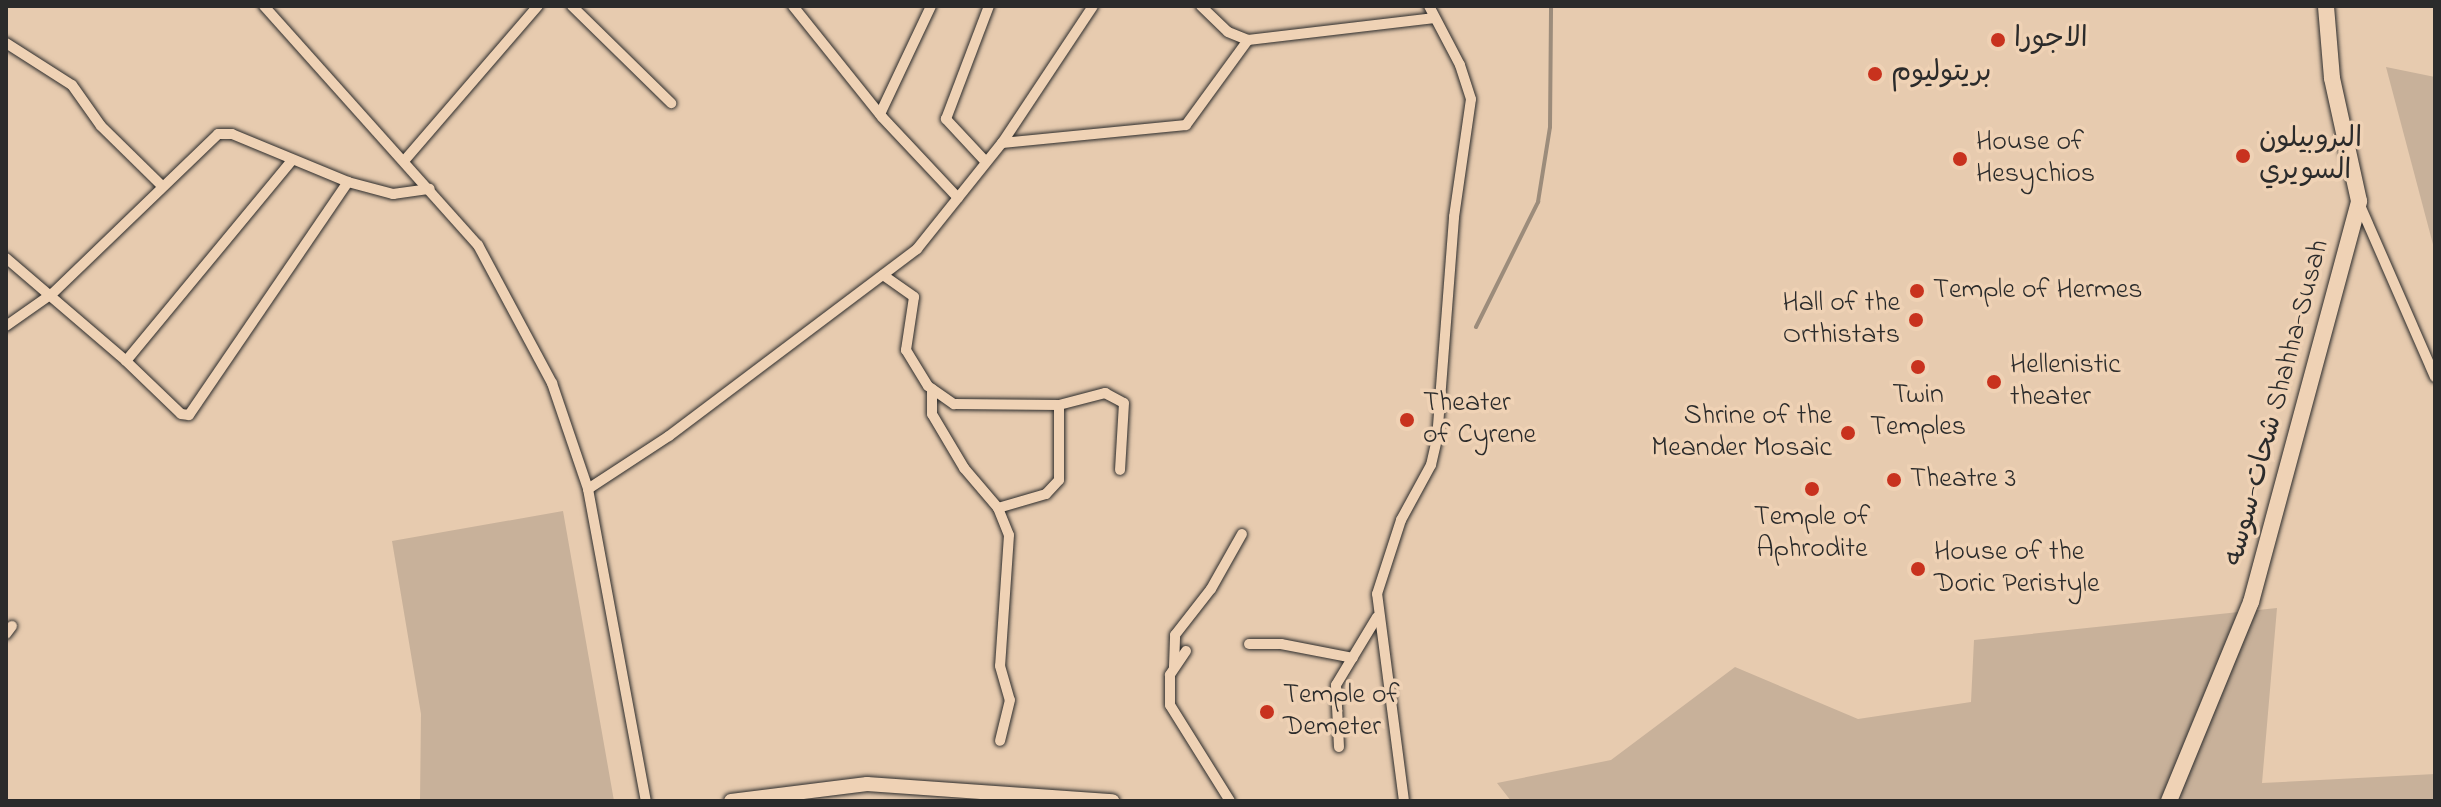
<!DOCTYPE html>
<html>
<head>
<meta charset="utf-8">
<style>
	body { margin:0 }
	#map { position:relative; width:2441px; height:807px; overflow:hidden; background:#e7cbaf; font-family:"Indie Flower","Playpen Sans Arabic",sans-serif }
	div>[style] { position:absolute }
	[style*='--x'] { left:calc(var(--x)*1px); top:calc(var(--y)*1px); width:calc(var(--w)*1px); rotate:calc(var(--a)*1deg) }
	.green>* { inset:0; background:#c8b19a }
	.stream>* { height:4px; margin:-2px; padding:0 2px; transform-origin:2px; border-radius:2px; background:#9c8c7b }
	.roads { filter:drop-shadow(0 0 2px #2b2b2b) drop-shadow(0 0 2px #2b2b2b) }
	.minor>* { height:10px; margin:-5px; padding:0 5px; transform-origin:5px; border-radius:5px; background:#efd2b5 }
	.secondary>* { height:14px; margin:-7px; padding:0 7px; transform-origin:7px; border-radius:7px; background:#efd2b5 }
	.primary>* { height:16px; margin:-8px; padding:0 8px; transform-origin:8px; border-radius:8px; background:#efd2b5 }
	.dots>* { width:22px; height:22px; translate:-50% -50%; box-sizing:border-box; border:4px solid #efd2b5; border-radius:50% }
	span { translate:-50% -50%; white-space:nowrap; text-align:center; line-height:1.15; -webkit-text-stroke:7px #efd2b5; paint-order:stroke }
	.poi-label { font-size:28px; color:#2b2b2b }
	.left { translate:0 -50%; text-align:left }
	.right { translate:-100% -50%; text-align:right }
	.street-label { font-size:28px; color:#2b2b2b }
	.frame { position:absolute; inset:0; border:8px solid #2b2b2b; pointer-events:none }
</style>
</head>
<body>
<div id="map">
	<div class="green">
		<div style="clip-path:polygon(2386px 67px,2435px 77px,2435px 252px)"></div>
		<div style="clip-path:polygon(563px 511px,614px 801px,420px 801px,421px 714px,392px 541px)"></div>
		<div style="clip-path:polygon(2277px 608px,2262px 783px,2435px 774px,2435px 801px,1511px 801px,1497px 783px,1611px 760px,1735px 667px,1858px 719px,1971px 702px,1974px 640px)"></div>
	</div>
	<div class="stream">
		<div style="--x:1476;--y:327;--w:140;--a:-63.6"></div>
		<div style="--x:1538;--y:202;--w:76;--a:-80.9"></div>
		<div style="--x:1550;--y:127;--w:121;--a:-89.5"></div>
	</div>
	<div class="roads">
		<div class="minor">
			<div style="--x:264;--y:6;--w:321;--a:48.2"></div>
			<div style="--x:478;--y:245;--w:157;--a:61.8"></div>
			<div style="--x:552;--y:383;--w:112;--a:71.2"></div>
			<div style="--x:588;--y:489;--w:317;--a:79.5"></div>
			<div style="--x:572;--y:6;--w:139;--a:44.4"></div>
			<div style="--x:793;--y:6;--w:142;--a:51.3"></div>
			<div style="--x:882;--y:117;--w:111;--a:46.8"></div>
			<div style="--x:1201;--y:6;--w:37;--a:44"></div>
			<div style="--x:1228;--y:32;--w:22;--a:22"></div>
			<div style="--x:1248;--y:40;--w:188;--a:-6.7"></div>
			<div style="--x:6;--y:43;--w:78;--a:32.5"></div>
			<div style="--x:72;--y:85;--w:50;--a:54.7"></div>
			<div style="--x:101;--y:126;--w:86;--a:44.5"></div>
			<div style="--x:880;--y:114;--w:119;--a:-64.7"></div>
			<div style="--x:1002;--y:143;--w:185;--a:-5.6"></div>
			<div style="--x:1186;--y:125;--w:105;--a:-53.9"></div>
			<div style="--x:404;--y:161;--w:205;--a:-49.2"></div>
			<div style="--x:986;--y:162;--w:59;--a:-132.9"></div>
			<div style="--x:946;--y:119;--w:121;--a:-69.2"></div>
			<div style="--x:2359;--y:203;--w:190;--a:66.4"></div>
			<div style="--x:6;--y:258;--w:158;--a:40.6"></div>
			<div style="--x:126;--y:361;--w:261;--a:-50.4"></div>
			<div style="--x:883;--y:275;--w:38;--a:35"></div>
			<div style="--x:914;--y:297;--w:54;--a:98.6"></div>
			<div style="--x:906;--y:350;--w:42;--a:58.6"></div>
			<div style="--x:928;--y:386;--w:32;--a:35"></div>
			<div style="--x:954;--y:404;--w:105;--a:0.5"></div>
			<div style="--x:1059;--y:405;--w:48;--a:-14.6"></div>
			<div style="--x:1105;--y:393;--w:21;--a:28"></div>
			<div style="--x:1124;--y:403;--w:67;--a:93.4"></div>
			<div style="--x:6;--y:326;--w:57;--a:-35.1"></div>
			<div style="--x:53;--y:293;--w:229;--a:-43.9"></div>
			<div style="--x:218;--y:134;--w:14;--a:0"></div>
			<div style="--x:232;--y:134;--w:126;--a:22.5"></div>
			<div style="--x:348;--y:182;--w:47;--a:14.9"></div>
			<div style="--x:393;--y:194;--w:37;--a:-8"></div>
			<div style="--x:126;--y:361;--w:76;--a:43.9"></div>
			<div style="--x:181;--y:414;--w:8;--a:7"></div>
			<div style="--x:189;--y:415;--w:282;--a:-55.7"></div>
			<div style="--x:932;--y:389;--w:25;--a:90"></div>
			<div style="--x:932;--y:414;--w:63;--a:59.3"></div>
			<div style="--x:964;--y:468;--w:52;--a:49.6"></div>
			<div style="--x:998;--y:508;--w:50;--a:-16.3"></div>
			<div style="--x:1046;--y:494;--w:19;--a:-47"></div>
			<div style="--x:1059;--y:480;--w:75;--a:-90"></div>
			<div style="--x:588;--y:489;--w:97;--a:-33.2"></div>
			<div style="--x:669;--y:436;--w:311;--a:-37"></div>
			<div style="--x:917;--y:249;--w:136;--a:-51.3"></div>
			<div style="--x:1002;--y:143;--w:164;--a:-56.4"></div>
			<div style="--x:998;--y:508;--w:29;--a:68"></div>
			<div style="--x:1009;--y:535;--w:131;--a:93.9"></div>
			<div style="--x:1000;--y:666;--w:35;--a:74"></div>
			<div style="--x:1010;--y:700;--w:42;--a:103.7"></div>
			<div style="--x:6;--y:634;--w:10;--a:-53"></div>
			<div style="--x:1249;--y:644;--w:32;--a:0"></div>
			<div style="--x:1281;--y:644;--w:73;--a:11"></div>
			<div style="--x:1186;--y:651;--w:29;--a:124"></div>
			<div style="--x:1170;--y:675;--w:30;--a:90"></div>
			<div style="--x:1170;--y:705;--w:113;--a:58"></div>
			<div style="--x:1174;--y:667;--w:32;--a:-88"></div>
			<div style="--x:1175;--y:635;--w:58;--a:-52"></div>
			<div style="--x:1211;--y:589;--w:63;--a:-60.6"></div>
			<div style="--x:1339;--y:747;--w:62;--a:-92.8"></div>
			<div style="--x:1336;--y:685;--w:79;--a:-58.9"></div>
			<div style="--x:1404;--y:801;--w:209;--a:-97.4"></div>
			<div style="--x:1377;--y:594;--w:78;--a:-72"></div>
			<div style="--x:1401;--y:520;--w:63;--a:-61.4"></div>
			<div style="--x:1431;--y:465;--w:27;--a:-77"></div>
			<div style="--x:1437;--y:439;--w:223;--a:-85.6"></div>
			<div style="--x:1454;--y:217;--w:119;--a:-81.8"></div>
			<div style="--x:1471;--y:99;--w:36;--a:-108"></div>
			<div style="--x:1460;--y:65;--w:67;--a:-117.7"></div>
		</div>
		<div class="secondary">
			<div style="--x:731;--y:801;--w:137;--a:-7.1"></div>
			<div style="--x:867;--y:784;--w:246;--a:4"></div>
		</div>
		<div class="primary">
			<div style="--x:2169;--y:801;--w:215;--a:-67.6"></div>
			<div style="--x:2251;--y:602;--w:415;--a:-74.9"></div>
			<div style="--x:2359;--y:201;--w:126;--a:-102.4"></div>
			<div style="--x:2332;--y:78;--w:72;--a:-94.8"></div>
		</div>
	</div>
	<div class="dots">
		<div style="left:1998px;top:40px;background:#c8321e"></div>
		<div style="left:1875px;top:74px;background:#c8321e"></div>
		<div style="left:2243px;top:156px;background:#c8321e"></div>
		<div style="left:1960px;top:159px;background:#c8321e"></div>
		<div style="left:1917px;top:291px;background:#c8321e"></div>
		<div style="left:1916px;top:320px;background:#c8321e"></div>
		<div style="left:1918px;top:367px;background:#c8321e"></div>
		<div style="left:1994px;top:382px;background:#c8321e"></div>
		<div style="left:1407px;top:420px;background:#c8321e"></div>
		<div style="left:1848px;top:433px;background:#c8321e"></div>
		<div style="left:1894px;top:480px;background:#c8321e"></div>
		<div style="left:1812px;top:489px;background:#c8321e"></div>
		<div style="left:1918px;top:569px;background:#c8321e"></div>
		<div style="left:1267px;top:712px;background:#c8321e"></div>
	</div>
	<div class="poi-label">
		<span class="left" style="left:2014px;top:40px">الاجورا</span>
		<span class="left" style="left:1891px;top:74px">بريتوليوم</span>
		<span class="left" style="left:2259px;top:156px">البروبيلون<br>السويري</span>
		<span class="left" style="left:1976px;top:159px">House of<br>Hesychios</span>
		<span class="left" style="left:1933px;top:291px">Temple of Hermes</span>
		<span class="right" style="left:1900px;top:320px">Hall of the<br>Orthistats</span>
		<span class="left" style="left:2010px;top:382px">Hellenistic<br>theater</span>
		<span style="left:1918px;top:412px">Twin<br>Temples</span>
		<span class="left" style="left:1423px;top:420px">Theater<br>of Cyrene</span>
		<span class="right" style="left:1832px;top:433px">Shrine of the<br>Meander Mosaic</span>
		<span class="left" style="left:1910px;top:480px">Theatre 3</span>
		<span style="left:1812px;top:534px">Temple of<br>Aphrodite</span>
		<span class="left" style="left:1934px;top:569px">House of the<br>Doric Peristyle</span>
		<span class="left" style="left:1283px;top:712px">Temple of<br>Demeter</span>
	</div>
	<div class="street-label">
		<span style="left:2278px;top:403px;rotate:-75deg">شحات-سوسه Shahha-Susah</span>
	</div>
	<div class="frame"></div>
</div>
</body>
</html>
